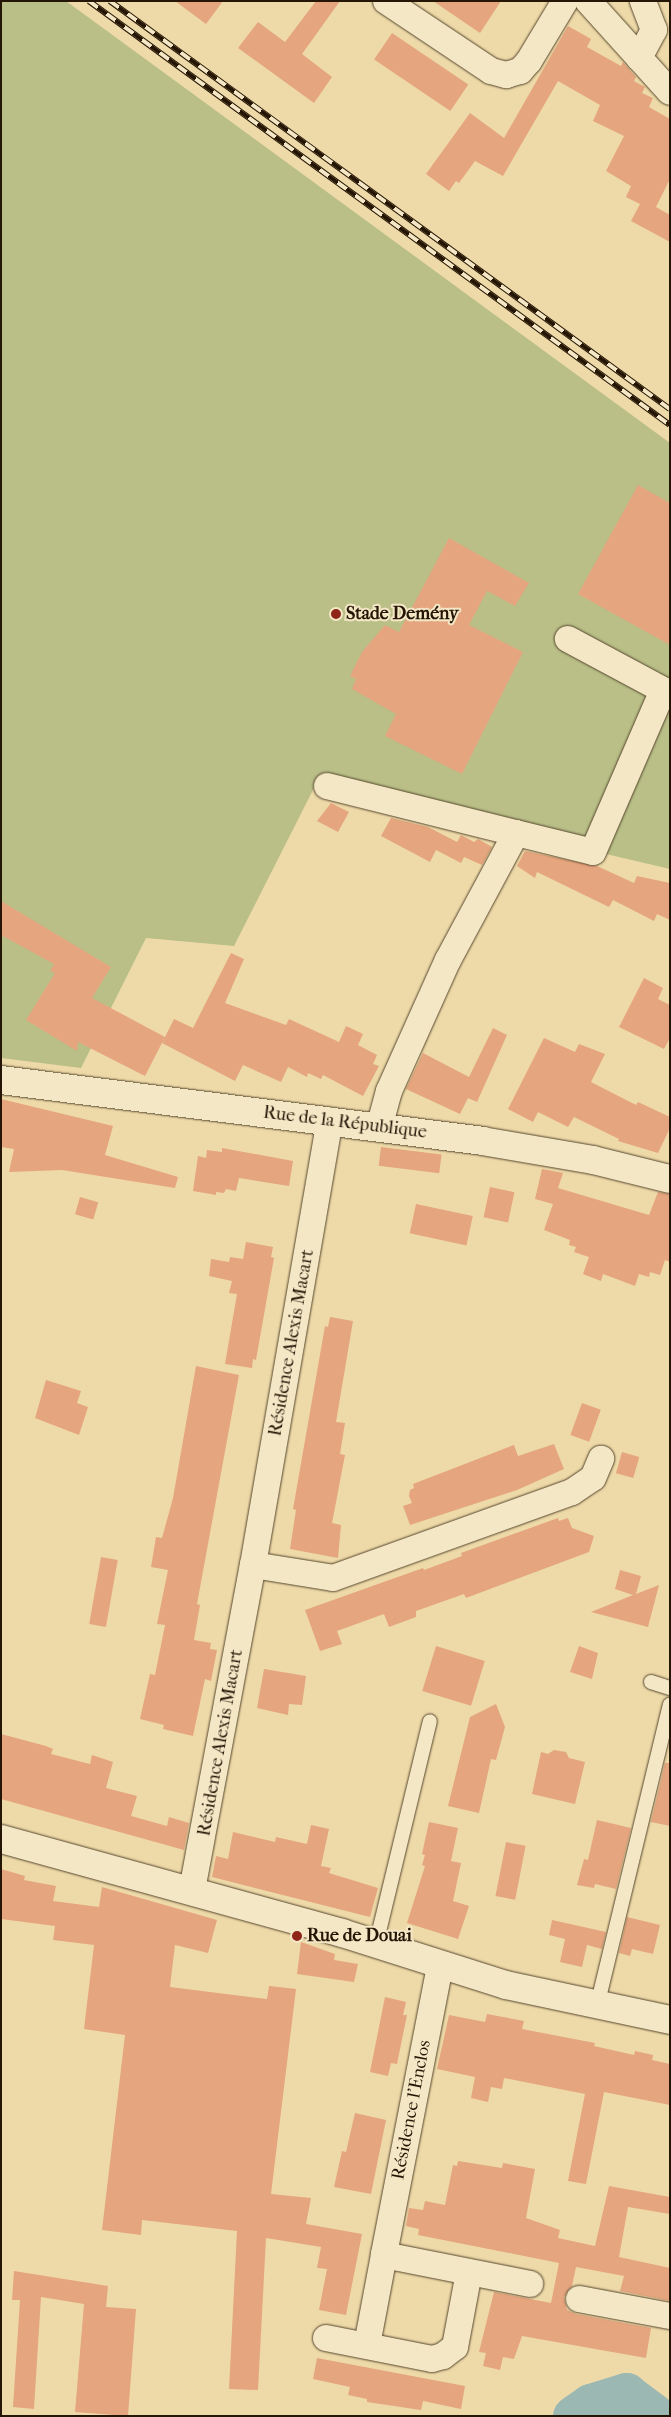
<!DOCTYPE html>
<html>
<head>
<meta charset="utf-8">
<style>
	body { margin:0 }
	#map { position:relative; width:671px; height:2417px; overflow:hidden; background:#eedaa8; font-family:"IM FELL French Canon",serif }
	div>[style] { position:absolute }
	[style*='--x'] { left:calc(var(--x)*1px); top:calc(var(--y)*1px); width:calc(var(--w)*1px); rotate:calc(var(--a)*1deg) }
	.green>* { inset:0; background:#b9bf87 }
	.river>* { height:41px; margin:-20.5px; padding:0 20.5px; transform-origin:20.5px; border-radius:20.5px; background:#9cb8b2 }
	.building>* { inset:0; background:#e5a57e; transform-origin:0 0 }
	.roads { filter:drop-shadow(0 0 1px #56462e) drop-shadow(0 0 1px #56462e) }
	.lane>* { height:14px; margin:-7px; padding:0 7px; transform-origin:7px; border-radius:7px; background:#f4e7c6 }
	.street>* { height:26px; margin:-13px; padding:0 13px; transform-origin:13px; border-radius:13px; background:#f4e7c6 }
	.secondary>* { height:28px; margin:-14px; padding:0 14px; transform-origin:14px; border-radius:14px; background:#f4e7c6 }
	.rail>* { height:5.5px; margin-top:-2.75px; transform-origin:0; background:repeating-linear-gradient(90deg,#f4e7c6 0 11px,#241505 0 22px); box-sizing:border-box; border-block:1px solid #241505 }
	.dots>* { width:14px; height:14px; translate:-50% -50%; box-sizing:border-box; border:2px solid #f4e7c6; border-radius:50% }
	span { translate:-50% -50%; white-space:nowrap; text-align:center; line-height:1.15; -webkit-text-stroke:4px #f4e7c6; paint-order:stroke }
	.poi-label { font-size:18px; color:#241505; font-weight:700 }
	.left { translate:0 -50%; text-align:left }
	.street-label { font-size:18px; color:#241505 }
	.frame { position:absolute; inset:0; border:2px solid #241505; pointer-events:none }
</style>
</head>
<body>
<div id="map">
	<div class="green">
		<div style="clip-path:polygon(1px 1px,66px 1px,670px 443px,670px 869px,315px 786px,234px 946px,146px 938px,81px 1068px,1px 1058px)"></div>
	</div>
	<div class="river">
		<div style="--x:573;--y:2416;--w:21;--a:-35"></div>
		<div style="--x:590;--y:2404;--w:38;--a:-17"></div>
		<div style="--x:626;--y:2393;--w:38;--a:37"></div>
	</div>
	<div class="building">
		<div style="clip-path:polygon(175px 1px,223px 1px,206px 24px)"></div>
		<div style="clip-path:polygon(316px 1px,340px 1px,302px 54px,332px 77px,314px 103px,238px 48px,258px 22px,285px 42px)"></div>
		<div style="clip-path:polygon(433px 1px,501px 1px,480px 33px)"></div>
		<div style="clip-path:polygon(568px 26px,591px 39px,587px 47px,621px 66px,623px 62px,636px 77px,634px 81px,645px 87px,642px 93px,653px 98px,649px 107px,670px 119px,670px 179px,656px 207px,670px 215px,670px 242px,631px 221px,640px 204px,626px 197px,631px 186px,606px 171px,624px 136px,593px 121px,600px 105px,558px 81px,503px 176px,475px 161px,459px 183px,456px 181px,449px 191px,426px 174px,470px 113px,504px 138px)"></div>
		<div style="left:392px;top:33px;width:92px;height:32px;rotate:34deg"></div>
		<div style="clip-path:polygon(638px 485px,670px 503px,670px 645px,578px 594px)"></div>
		<div style="clip-path:polygon(449px 538px,529px 583px,515px 606px,487px 591px,469px 625px,523px 652px,462px 774px,385px 736px,396px 714px,352px 689px,356px 679px,350px 676px,362px 652px,385px 625px,399px 632px)"></div>
		<div style="clip-path:polygon(331px 803px,349px 812px,338px 832px,317px 821px)"></div>
		<div style="clip-path:polygon(391px 818px,428px 827px,457px 842px,461px 835px,474px 842px,478px 839px,492px 847px,482px 865px,464px 857px,461px 863px,436px 850px,430px 862px,381px 836px)"></div>
		<div style="clip-path:polygon(525px 851px,597px 866px,634px 883px,637px 876px,670px 883px,670px 920px,657px 914px,654px 921px,613px 900px,609px 907px,537px 872px,535px 878px,517px 866px)"></div>
		<div style="clip-path:polygon(1px 901px,111px 967px,92px 998px,165px 1037px,145px 1076px,78px 1042px,77px 1051px,26px 1020px,55px 973px,50px 971px,54px 964px,1px 935px)"></div>
		<div style="clip-path:polygon(231px 953px,244px 959px,225px 1003px,286px 1025px,289px 1019px,339px 1042px,346px 1026px,363px 1034px,358px 1045px,377px 1055px,373px 1064px,379px 1066px,363px 1096px,323px 1075px,321px 1079px,308px 1073px,307px 1077px,288px 1067px,281px 1082px,243px 1065px,235px 1081px,162px 1043px,174px 1019px,193px 1028px)"></div>
		<div style="clip-path:polygon(644px 978px,663px 988px,658px 999px,670px 1005px,670px 1038px,664px 1049px,619px 1027px)"></div>
		<div style="clip-path:polygon(493px 1028px,507px 1035px,477px 1102px,468px 1098px,460px 1114px,406px 1089px,423px 1053px,469px 1077px)"></div>
		<div style="clip-path:polygon(544px 1038px,575px 1052px,579px 1044px,605px 1054px,591px 1082px,636px 1105px,638px 1102px,670px 1117px,670px 1128px,658px 1153px,618px 1141px,619px 1139px,574px 1117px,568px 1127px,538px 1112px,533px 1122px,508px 1109px)"></div>
		<div style="clip-path:polygon(1px 1099px,113px 1126px,105px 1155px,178px 1177px,175px 1188px,62px 1170px,9px 1172px,14px 1149px,1px 1147px)"></div>
		<div style="left:381px;top:1147px;width:61px;height:19px;rotate:7deg"></div>
		<div style="clip-path:polygon(222px 1148px,293px 1161px,289px 1186px,239px 1178px,236px 1191px,226px 1189px,224px 1193px,216px 1192px,216px 1195px,193px 1191px,198px 1156px,206px 1158px,207px 1150px,222px 1152px)"></div>
		<div style="clip-path:polygon(542px 1169px,563px 1173px,558px 1188px,649px 1215px,658px 1192px,670px 1194px,670px 1262px,665px 1260px,660px 1275px,650px 1272px,649px 1277px,639px 1274px,635px 1286px,603px 1274px,601px 1281px,583px 1274px,589px 1257px,574px 1252px,576px 1247px,569px 1245px,570px 1240px,544px 1230px,553px 1204px,535px 1199px)"></div>
		<div style="left:490px;top:1187px;width:25px;height:31px;rotate:12deg"></div>
		<div style="left:80px;top:1197px;width:19px;height:18px;rotate:16deg"></div>
		<div style="left:416px;top:1204px;width:58px;height:30px;rotate:12deg"></div>
		<div style="clip-path:polygon(246px 1242px,273px 1247px,271px 1257px,274px 1258px,256px 1360px,253px 1359px,252px 1368px,225px 1364px,237px 1294px,229px 1293px,232px 1281px,209px 1276px,211px 1259px,229px 1262px,230px 1257px,243px 1259px)"></div>
		<div style="clip-path:polygon(330px 1317px,353px 1321px,336px 1422px,345px 1423px,340px 1454px,345px 1455px,332px 1523px,341px 1525px,338px 1558px,290px 1549px,296px 1510px,293px 1509px,325px 1326px,328px 1327px)"></div>
		<div style="clip-path:polygon(196px 1366px,239px 1375px,197px 1604px,200px 1605px,194px 1640px,211px 1643px,210px 1649px,217px 1650px,211px 1681px,205px 1679px,193px 1736px,163px 1729px,164px 1725px,140px 1719px,150px 1674px,155px 1675px,165px 1625px,157px 1624px,168px 1570px,151px 1567px,156px 1537px,162px 1538px,173px 1498px)"></div>
		<div style="clip-path:polygon(46px 1380px,81px 1391px,77px 1403px,88px 1407px,79px 1435px,35px 1418px)"></div>
		<div style="left:582px;top:1403px;width:20px;height:34px;rotate:20deg"></div>
		<div style="clip-path:polygon(554px 1444px,564px 1469px,517px 1490px,410px 1525px,403px 1506px,412px 1503px,409px 1496px,410px 1490px,414px 1488px,413px 1484px,514px 1445px,518px 1456px)"></div>
		<div style="left:622px;top:1452px;width:18px;height:22px;rotate:16deg"></div>
		<div style="clip-path:polygon(558px 1518px,559px 1521px,568px 1518px,572px 1528px,594px 1536px,589px 1552px,466px 1598px,464px 1594px,416px 1611px,416px 1617px,389px 1627px,384px 1614px,337px 1631px,342px 1644px,320px 1651px,305px 1610px,423px 1568px,424px 1570px,462px 1556px,461px 1553px)"></div>
		<div style="left:101px;top:1557px;width:17px;height:68px;rotate:10deg"></div>
		<div style="clip-path:polygon(620px 1570px,641px 1576px,636px 1594px,659px 1585px,648px 1627px,591px 1612px,633px 1595px,615px 1589px)"></div>
		<div style="left:436px;top:1646px;width:51px;height:47px;rotate:17deg"></div>
		<div style="clip-path:polygon(579px 1646px,598px 1653px,592px 1679px,570px 1672px)"></div>
		<div style="clip-path:polygon(264px 1669px,306px 1676px,302px 1705px,289px 1704px,288px 1715px,257px 1708px)"></div>
		<div style="clip-path:polygon(496px 1704px,505px 1727px,496px 1760px,491px 1759px,479px 1813px,448px 1806px,470px 1717px)"></div>
		<div style="clip-path:polygon(1px 1734px,46px 1746px,53px 1749px,51px 1754px,90px 1764px,92px 1755px,113px 1762px,106px 1788px,137px 1796px,131px 1816px,167px 1826px,169px 1817px,189px 1823px,184px 1850px,1px 1799px)"></div>
		<div style="clip-path:polygon(554px 1750px,566px 1752px,569px 1758px,585px 1762px,575px 1804px,532px 1794px,541px 1752px,548px 1754px)"></div>
		<div style="clip-path:polygon(665px 1763px,670px 1763px,670px 1826px,651px 1822px)"></div>
		<div style="clip-path:polygon(597px 1820px,631px 1828px,616px 1889px,595px 1884px,594px 1888px,577px 1885px,584px 1859px,588px 1860px)"></div>
		<div style="clip-path:polygon(429px 1822px,458px 1828px,451px 1861px,461px 1863px,453px 1901px,469px 1906px,458px 1939px,407px 1923px,425px 1866px,422px 1865px,425px 1855px,422px 1854px)"></div>
		<div style="clip-path:polygon(311px 1825px,329px 1829px,321px 1866px,331px 1868px,329px 1873px,378px 1888px,370px 1917px,212px 1877px,216px 1856px,228px 1859px,233px 1832px,275px 1842px,276px 1837px,307px 1844px)"></div>
		<div style="left:506px;top:1842px;width:20px;height:55px;rotate:11deg"></div>
		<div style="clip-path:polygon(1px 1869px,25px 1876px,24px 1880px,56px 1886px,53px 1901px,99px 1907px,102px 1887px,217px 1920px,208px 1953px,175px 1945px,170px 1987px,267px 1999px,269px 1986px,296px 1989px,271px 2194px,311px 2198px,306px 2224px,362px 2234px,346px 2315px,319px 2310px,327px 2269px,317px 2268px,321px 2247px,266px 2238px,258px 2390px,229px 2389px,237px 2231px,142px 2220px,141px 2235px,102px 2230px,125px 2035px,84px 2029px,94px 1945px,53px 1940px,55px 1926px,1px 1919px)"></div>
		<div style="clip-path:polygon(627px 1917px,660px 1925px,653px 1954px,632px 1949px,630px 1956px,619px 1953px)"></div>
		<div style="clip-path:polygon(552px 1920px,606px 1932px,602px 1949px,587px 1945px,582px 1967px,560px 1962px,565px 1939px,549px 1935px)"></div>
		<div style="clip-path:polygon(301px 1942px,335px 1954px,334px 1960px,358px 1964px,354px 1982px,297px 1974px)"></div>
		<div style="clip-path:polygon(385px 1997px,406px 2002px,403px 2015px,407px 2015px,397px 2064px,391px 2063px,388px 2076px,370px 2072px)"></div>
		<div style="clip-path:polygon(487px 2014px,524px 2021px,522px 2029px,595px 2043px,594px 2046px,634px 2055px,635px 2051px,653px 2055px,652px 2060px,670px 2064px,670px 2105px,604px 2092px,586px 2184px,568px 2181px,585px 2094px,504px 2078px,502px 2089px,491px 2087px,488px 2102px,471px 2098px,475px 2077px,437px 2069px,449px 2015px,485px 2022px)"></div>
		<div style="clip-path:polygon(355px 2113px,386px 2120px,371px 2194px,334px 2187px,342px 2151px,346px 2152px)"></div>
		<div style="clip-path:polygon(458px 2161px,502px 2168px,503px 2163px,535px 2169px,526px 2218px,560px 2230px,558px 2238px,595px 2246px,609px 2186px,670px 2197px,670px 2214px,628px 2207px,619px 2257px,670px 2268px,670px 2301px,620px 2291px,624px 2276px,576px 2267px,572px 2286px,564px 2297px,567px 2310px,576px 2314px,651px 2328px,646px 2358px,522px 2336px,514px 2359px,503px 2357px,500px 2370px,483px 2366px,486px 2353px,479px 2352px,494px 2292px,551px 2303px,559px 2263px,418px 2235px,419px 2229px,406px 2226px,409px 2208px,423px 2210px,425px 2201px,445px 2205px,453px 2165px,457px 2166px)"></div>
		<div style="clip-path:polygon(14px 2271px,108px 2286px,106px 2307px,136px 2309px,128px 2416px,75px 2412px,84px 2304px,41px 2297px,34px 2409px,13px 2407px,20px 2300px,12px 2300px)"></div>
		<div style="clip-path:polygon(317px 2358px,465px 2386px,461px 2409px,423px 2401px,421px 2410px,367px 2402px,367px 2399px,348px 2395px,350px 2387px,313px 2379px)"></div>
	</div>
	<div class="roads">
		<div class="lane">
			<div style="--x:651;--y:1682;--w:20;--a:18"></div>
			<div style="--x:376;--y:1944;--w:229;--a:-76.4"></div>
			<div style="--x:597;--y:2006;--w:310;--a:-76.4"></div>
		</div>
		<div class="street">
			<div style="--x:386;--y:1;--w:126;--a:33.7"></div>
			<div style="--x:491;--y:71;--w:16;--a:15"></div>
			<div style="--x:506;--y:75;--w:15;--a:-16"></div>
			<div style="--x:520;--y:71;--w:13;--a:-48"></div>
			<div style="--x:529;--y:61;--w:70;--a:-59"></div>
			<div style="--x:588;--y:1;--w:122;--a:48"></div>
			<div style="--x:639;--y:58;--w:32;--a:-62"></div>
			<div style="--x:654;--y:30;--w:31;--a:-111"></div>
			<div style="--x:327;--y:786;--w:195;--a:14"></div>
			<div style="--x:379;--y:1128;--w:38;--a:-75"></div>
			<div style="--x:389;--y:1091;--w:144;--a:-65.8"></div>
			<div style="--x:448;--y:960;--w:144;--a:-61.8"></div>
			<div style="--x:516;--y:833;--w:79;--a:13.9"></div>
			<div style="--x:593;--y:852;--w:176;--a:-66.6"></div>
			<div style="--x:663;--y:690;--w:108;--a:-151.8"></div>
			<div style="--x:253;--y:1565;--w:81;--a:9.2"></div>
			<div style="--x:333;--y:1578;--w:254;--a:-19.8"></div>
			<div style="--x:572;--y:1492;--w:25;--a:-34"></div>
			<div style="--x:593;--y:1478;--w:21;--a:-67"></div>
			<div style="--x:192;--y:1890;--w:331;--a:-79.4"></div>
			<div style="--x:253;--y:1565;--w:451;--a:-80.2"></div>
			<div style="--x:440;--y:1966;--w:294;--a:101"></div>
			<div style="--x:384;--y:2255;--w:149;--a:11.2"></div>
			<div style="--x:579;--y:2299;--w:93;--a:10.6"></div>
			<div style="--x:326;--y:2338;--w:108;--a:11.2"></div>
			<div style="--x:432;--y:2359;--w:11;--a:-15"></div>
			<div style="--x:443;--y:2356;--w:15;--a:-37"></div>
			<div style="--x:455;--y:2347;--w:76;--a:-79.4"></div>
			<div style="--x:367;--y:2345;--w:92;--a:-79.3"></div>
		</div>
		<div class="secondary">
			<div style="--x:1;--y:1080;--w:485;--a:7.2"></div>
			<div style="--x:482;--y:1141;--w:113;--a:9.7"></div>
			<div style="--x:593;--y:1160;--w:79;--a:13.9"></div>
			<div style="--x:1;--y:1839;--w:354;--a:15.4"></div>
			<div style="--x:342;--y:1933;--w:172;--a:17.6"></div>
			<div style="--x:506;--y:1985;--w:168;--a:12"></div>
		</div>
	</div>
	<div class="rail">
		<div style="--x:89;--y:1;--w:719;--a:36.12"></div>
		<div style="--x:110;--y:1;--w:693;--a:36.08"></div>
	</div>
	<div class="dots">
		<div style="left:336px;top:614px;background:#8f2418"></div>
		<div style="left:297px;top:1936px;background:#8f2418"></div>
	</div>
	<div class="poi-label">
		<span class="left" style="left:346px;top:614px">Stade Demény</span>
		<span class="left" style="left:307px;top:1936px">Rue de Douai</span>
	</div>
	<div class="street-label">
		<span style="left:345px;top:1123px;rotate:7deg">Rue de la République</span>
		<span style="left:292px;top:1343px;rotate:-80deg">Résidence Alexis Macart</span>
		<span style="left:221px;top:1743px;rotate:-80deg">Résidence Alexis Macart</span>
		<span style="left:412px;top:2110px;rotate:-79deg">Résidence l'Enclos</span>
	</div>
	<div class="frame"></div>
</div>
</body>
</html>
